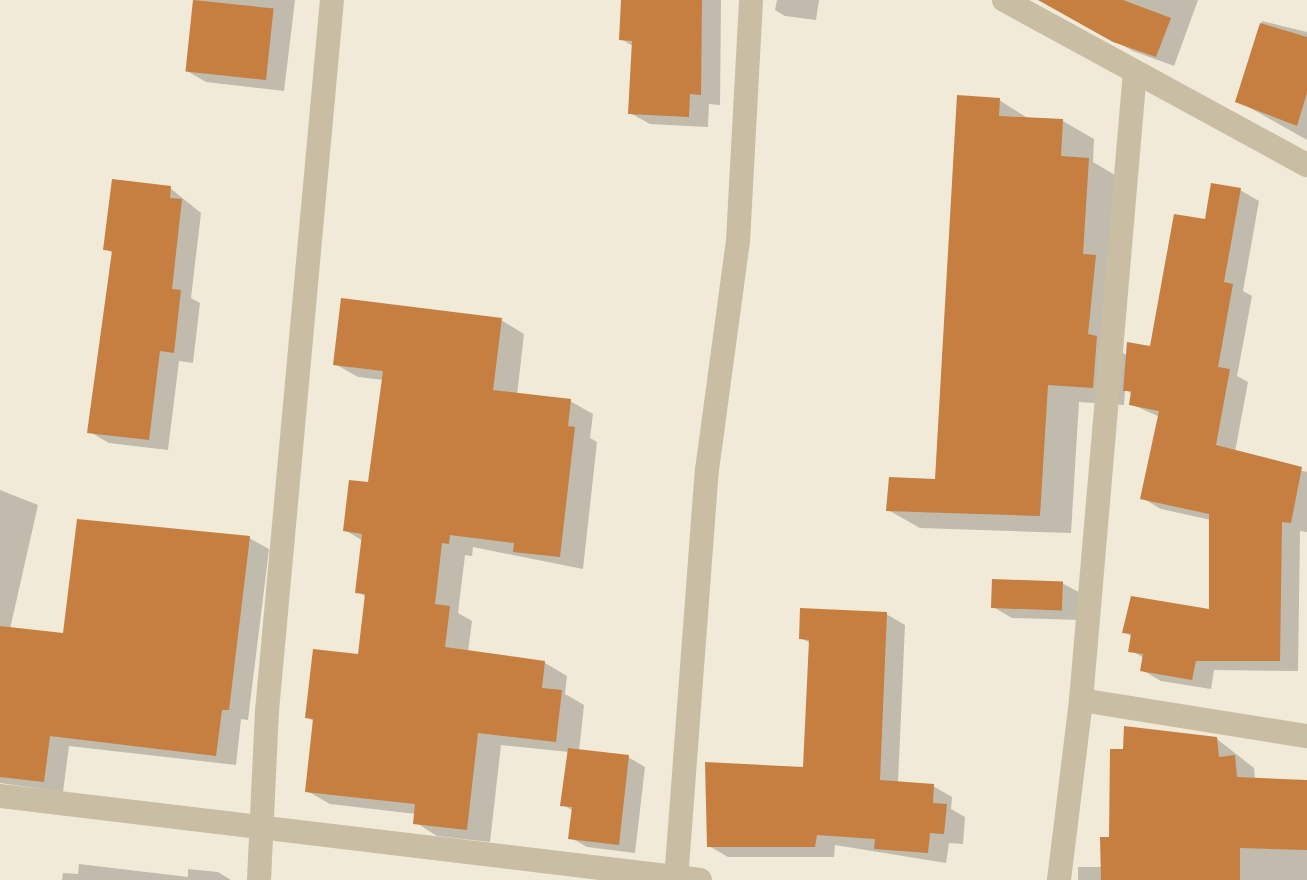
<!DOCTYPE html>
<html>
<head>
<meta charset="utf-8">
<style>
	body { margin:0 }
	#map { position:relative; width:1307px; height:880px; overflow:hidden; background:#f1ead8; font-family:"Sofia Sans Condensed",sans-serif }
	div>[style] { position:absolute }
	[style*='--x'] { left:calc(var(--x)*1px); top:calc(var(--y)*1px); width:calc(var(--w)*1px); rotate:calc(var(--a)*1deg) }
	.shadow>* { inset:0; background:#0003 }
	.building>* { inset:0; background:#c67e41; transform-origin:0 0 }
	.street>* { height:24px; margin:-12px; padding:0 12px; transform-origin:12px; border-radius:12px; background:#c9bda4 }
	span { translate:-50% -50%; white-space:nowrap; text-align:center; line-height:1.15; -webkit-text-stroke:8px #f9f4e4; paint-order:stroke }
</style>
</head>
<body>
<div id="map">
	<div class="shadow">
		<div style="clip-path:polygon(195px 0,295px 0,284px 91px,206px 82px,187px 71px)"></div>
		<div style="clip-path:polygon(623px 0,721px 0,720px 105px,709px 104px,708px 127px,650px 124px,630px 113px,633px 46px,621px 39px)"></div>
		<div style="clip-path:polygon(777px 0,819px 0,816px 20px,785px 16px,775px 10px)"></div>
		<div style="clip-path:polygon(1040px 0,1198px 0,1174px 66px,1133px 51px)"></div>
		<div style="clip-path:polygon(1262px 21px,1307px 32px,1307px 140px,1238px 101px)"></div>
		<div style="clip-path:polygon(999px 100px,1031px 120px,1063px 121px,1094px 139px,1093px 162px,1120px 178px,1120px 351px,1128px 356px,1152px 348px,1207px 221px,1240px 190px,1259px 201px,1243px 291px,1252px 296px,1237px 376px,1248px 382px,1235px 452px,1307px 472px,1307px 532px,1300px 531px,1298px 671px,1214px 670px,1211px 689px,1161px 681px,1142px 670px,1144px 658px,1130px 650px,1132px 637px,1125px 632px,1211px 612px,1211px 520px,1161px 509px,1142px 498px,1160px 417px,1131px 404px,1133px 394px,1125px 390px,1124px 405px,1079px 402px,1071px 533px,920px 528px,888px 510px,937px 481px)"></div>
		<div style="clip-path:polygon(170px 188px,201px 213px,191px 298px,200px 303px,193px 363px,179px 361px,168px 450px,109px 443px,90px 432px,114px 254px,106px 249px)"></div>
		<div style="clip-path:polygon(501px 320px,524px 334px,517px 395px,570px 401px,593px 414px,590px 438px,597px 442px,583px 569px,473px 547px,472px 556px,465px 555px,458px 613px,472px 621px,468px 652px,545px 663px,567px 676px,565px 694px,584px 705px,579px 751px,628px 757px,645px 767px,635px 853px,587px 847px,571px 838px,574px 811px,563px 805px,569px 752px,501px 745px,490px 842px,437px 836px,415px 822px,416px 814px,330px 804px,307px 791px,315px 722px,307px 717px,360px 656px,366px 597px,357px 591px,363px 541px,345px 530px,370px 484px,384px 380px,358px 377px,335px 364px)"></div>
		<div style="clip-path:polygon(0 490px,38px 505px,10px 629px,65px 635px,249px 538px,269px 549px,248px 720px,241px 719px,236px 765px,69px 746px,63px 792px,0 783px)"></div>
		<div style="clip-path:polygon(1062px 583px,1082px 594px,1081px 620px,1012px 618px,993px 607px)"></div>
		<div style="clip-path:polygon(886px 614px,905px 625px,898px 783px,933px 786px,952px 797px,951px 809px,965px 817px,963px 844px,949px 843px,946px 863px,835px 845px,834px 857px,728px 857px,709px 846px,805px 770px,810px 643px,801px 638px)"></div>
		<div style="clip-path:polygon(1217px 739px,1254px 768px,1255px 780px,1307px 782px,1307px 880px,1078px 880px,1078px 867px,1102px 867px,1111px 839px)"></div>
		<div style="clip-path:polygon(79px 864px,188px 877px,188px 869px,218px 872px,231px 880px,62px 880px,63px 873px,78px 874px)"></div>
	</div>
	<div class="building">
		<div style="left:193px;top:0;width:81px;height:72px;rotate:6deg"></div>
		<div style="clip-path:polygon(621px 0,702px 0,701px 95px,690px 94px,689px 117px,628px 114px,632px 41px,619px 40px)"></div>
		<div style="clip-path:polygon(1038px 0,1123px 0,1171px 18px,1156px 57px,1113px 42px)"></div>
		<div style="clip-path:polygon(1260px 23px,1307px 37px,1307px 93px,1297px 126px,1235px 102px)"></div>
		<div style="clip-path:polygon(957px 95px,1000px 98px,999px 116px,1063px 119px,1061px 156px,1089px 158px,1083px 254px,1096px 255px,1088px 334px,1097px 336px,1093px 388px,1048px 385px,1040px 516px,886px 511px,889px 477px,935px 479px)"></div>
		<div style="clip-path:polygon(112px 179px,171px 186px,170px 198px,182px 199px,172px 289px,181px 290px,174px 353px,160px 351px,149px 440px,87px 433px,112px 251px,103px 250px)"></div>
		<div style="clip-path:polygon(1211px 183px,1241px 188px,1224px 282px,1233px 284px,1218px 367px,1230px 369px,1216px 445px,1302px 467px,1291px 523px,1282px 522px,1280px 661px,1196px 661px,1192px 680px,1140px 671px,1143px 654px,1128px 652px,1131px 634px,1122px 633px,1131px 596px,1209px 609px,1209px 514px,1140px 499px,1159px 411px,1129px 405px,1131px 391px,1123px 391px,1127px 342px,1150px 346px,1174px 214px,1205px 219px)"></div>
		<div style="clip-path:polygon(341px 298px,502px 318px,493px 390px,571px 399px,568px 426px,575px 427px,560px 557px,513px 552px,514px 543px,450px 535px,449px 544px,442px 543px,435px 604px,450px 606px,445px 647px,545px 661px,542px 688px,562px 690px,556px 742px,478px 733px,467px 830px,413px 824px,415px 804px,305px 792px,313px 719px,305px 718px,313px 649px,358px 654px,365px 594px,355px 593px,362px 534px,343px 531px,349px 480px,368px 482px,383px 371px,333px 365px)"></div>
		<div style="clip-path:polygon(77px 519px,250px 536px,229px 710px,222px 710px,216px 756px,50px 736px,44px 782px,0 777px,0 626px,63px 633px)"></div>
		<div style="left:992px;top:579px;width:71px;height:29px;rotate:2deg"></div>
		<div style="clip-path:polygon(800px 608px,887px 612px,880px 780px,934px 784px,933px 803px,947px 804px,944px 834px,930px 833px,928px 853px,874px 849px,875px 839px,817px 835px,815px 847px,707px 847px,705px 762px,803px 767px,809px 640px,799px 639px)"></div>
		<div style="clip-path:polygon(1124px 726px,1217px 737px,1219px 757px,1235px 755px,1237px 777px,1307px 780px,1307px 850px,1240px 848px,1240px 880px,1101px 880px,1100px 837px,1109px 837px,1110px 749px,1123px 749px)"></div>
		<div style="clip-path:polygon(568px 748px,629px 755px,619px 845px,568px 839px,572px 807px,560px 806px)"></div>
	</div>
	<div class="street">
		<div style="--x:1004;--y:0;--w:345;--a:28.6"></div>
		<div style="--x:1081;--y:700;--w:229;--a:9.1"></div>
		<div style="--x:0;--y:796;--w:705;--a:6.84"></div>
		<div style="--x:259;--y:880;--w:169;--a:-87.3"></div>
		<div style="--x:267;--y:711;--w:714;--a:-84.78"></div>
		<div style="--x:676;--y:880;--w:411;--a:-85.7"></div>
		<div style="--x:707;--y:470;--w:231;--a:-82.3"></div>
		<div style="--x:738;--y:241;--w:241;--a:-86.9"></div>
		<div style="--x:1059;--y:880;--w:181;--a:-83"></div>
		<div style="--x:1081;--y:700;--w:630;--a:-85.09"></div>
	</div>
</div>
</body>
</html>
